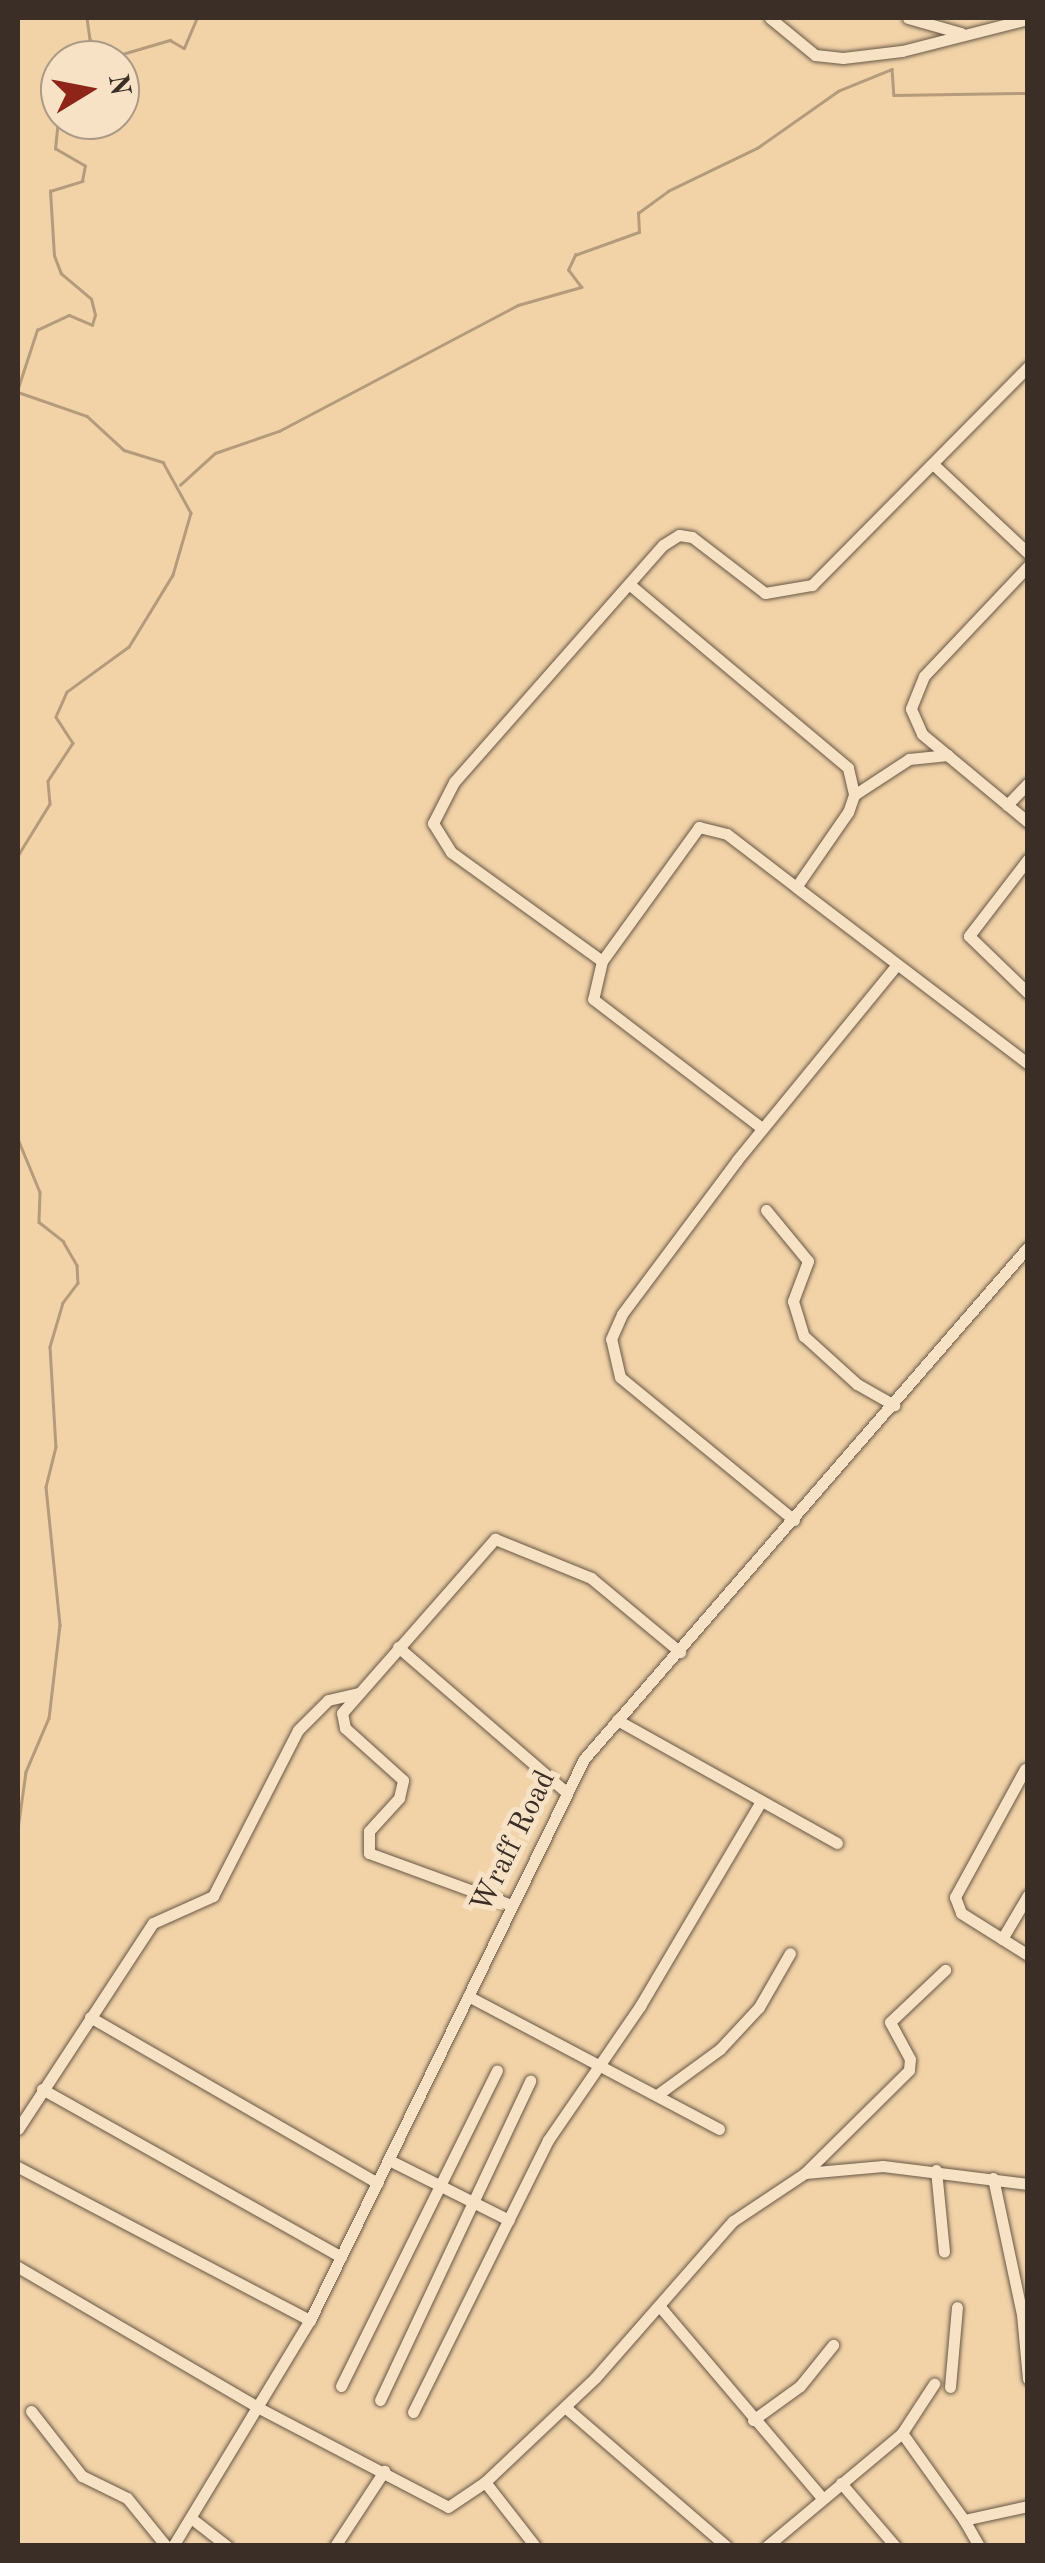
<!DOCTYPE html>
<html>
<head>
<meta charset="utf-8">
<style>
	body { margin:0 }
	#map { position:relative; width:1045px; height:2563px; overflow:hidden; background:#f2d3a8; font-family:"Old Standard TT",serif }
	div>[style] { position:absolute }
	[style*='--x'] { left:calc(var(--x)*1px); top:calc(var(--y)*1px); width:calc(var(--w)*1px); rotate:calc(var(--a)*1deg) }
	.stream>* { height:2.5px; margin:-1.25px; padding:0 1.25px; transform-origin:1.25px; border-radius:1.25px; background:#b39b7c }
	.roads { filter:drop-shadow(0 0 2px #685747) drop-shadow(0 0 2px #685747) }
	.minor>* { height:11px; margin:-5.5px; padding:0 5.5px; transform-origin:5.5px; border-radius:5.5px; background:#f7e2c6 }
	span { translate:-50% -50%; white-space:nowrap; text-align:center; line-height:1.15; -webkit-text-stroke:10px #f7e2c6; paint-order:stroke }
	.street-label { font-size:30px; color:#3a2e27 }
	.frame { position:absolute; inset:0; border:20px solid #3a2e27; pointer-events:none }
	.north { position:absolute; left:40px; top:40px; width:100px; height:100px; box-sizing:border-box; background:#f7e2c6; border:2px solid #ab9a86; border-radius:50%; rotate:80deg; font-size:28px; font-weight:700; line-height:40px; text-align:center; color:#3a2e27 }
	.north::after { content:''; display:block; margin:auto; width:35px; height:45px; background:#8f2418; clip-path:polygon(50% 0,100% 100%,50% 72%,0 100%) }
</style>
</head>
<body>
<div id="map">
	<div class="stream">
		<div style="--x:87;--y:18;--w:21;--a:82"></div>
		<div style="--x:90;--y:39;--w:25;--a:50"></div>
		<div style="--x:102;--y:60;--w:71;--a:-16.4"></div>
		<div style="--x:170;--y:40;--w:16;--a:30"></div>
		<div style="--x:184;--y:48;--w:33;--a:-67"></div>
		<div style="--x:18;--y:388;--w:61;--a:-71.9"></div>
		<div style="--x:37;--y:330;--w:35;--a:-25"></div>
		<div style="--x:69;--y:315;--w:25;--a:23"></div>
		<div style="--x:92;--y:325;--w:10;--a:-73"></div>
		<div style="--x:95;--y:315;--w:16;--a:-104"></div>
		<div style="--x:91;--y:299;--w:39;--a:-140"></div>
		<div style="--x:61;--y:274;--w:19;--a:-111"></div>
		<div style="--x:54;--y:256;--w:65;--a:-93.5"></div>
		<div style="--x:50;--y:191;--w:34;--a:-17"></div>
		<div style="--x:82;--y:181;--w:15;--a:-79"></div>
		<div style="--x:85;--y:166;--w:34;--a:-150"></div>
		<div style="--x:55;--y:149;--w:49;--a:-84.2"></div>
		<div style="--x:18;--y:392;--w:73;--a:19.2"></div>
		<div style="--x:87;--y:416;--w:50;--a:42.6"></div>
		<div style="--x:124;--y:450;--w:41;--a:17.1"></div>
		<div style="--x:163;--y:462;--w:58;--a:61.2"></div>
		<div style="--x:191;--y:513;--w:65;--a:106.2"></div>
		<div style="--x:173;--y:575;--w:84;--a:121.4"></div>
		<div style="--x:129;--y:647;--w:77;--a:144"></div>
		<div style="--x:67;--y:692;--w:27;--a:114"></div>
		<div style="--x:56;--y:717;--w:31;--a:57"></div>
		<div style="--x:73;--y:743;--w:45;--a:123.3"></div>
		<div style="--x:48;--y:781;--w:23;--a:85"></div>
		<div style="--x:50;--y:804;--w:61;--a:121.6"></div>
		<div style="--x:180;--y:485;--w:47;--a:-42.4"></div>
		<div style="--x:215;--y:453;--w:68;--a:-19"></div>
		<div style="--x:279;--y:431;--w:270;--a:-27.8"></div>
		<div style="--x:518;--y:305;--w:66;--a:-15.9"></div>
		<div style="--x:581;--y:287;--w:21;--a:-127"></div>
		<div style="--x:568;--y:270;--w:17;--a:-65"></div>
		<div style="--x:575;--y:255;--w:68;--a:-19.8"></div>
		<div style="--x:639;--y:232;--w:19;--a:-93"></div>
		<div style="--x:638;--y:213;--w:37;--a:-36"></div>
		<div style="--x:668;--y:191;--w:99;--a:-25.8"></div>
		<div style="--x:757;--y:148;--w:99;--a:-35.1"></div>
		<div style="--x:838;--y:91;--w:58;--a:-22.2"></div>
		<div style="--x:892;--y:69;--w:26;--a:86"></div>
		<div style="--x:894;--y:95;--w:134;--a:-0.9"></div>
		<div style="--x:18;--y:1139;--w:57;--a:67.5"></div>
		<div style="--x:40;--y:1192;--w:30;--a:92"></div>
		<div style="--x:39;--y:1222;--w:31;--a:38"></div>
		<div style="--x:63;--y:1241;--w:28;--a:60"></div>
		<div style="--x:77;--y:1265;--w:18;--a:87"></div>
		<div style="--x:78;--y:1283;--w:25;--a:127"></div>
		<div style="--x:63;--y:1303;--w:46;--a:106.5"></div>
		<div style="--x:50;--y:1347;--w:100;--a:86.6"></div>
		<div style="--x:56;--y:1447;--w:41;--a:104"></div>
		<div style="--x:46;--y:1487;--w:139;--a:84.2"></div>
		<div style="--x:60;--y:1625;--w:94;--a:96.7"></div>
		<div style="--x:49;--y:1718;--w:59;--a:113.1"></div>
		<div style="--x:26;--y:1772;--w:59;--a:97.9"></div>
	</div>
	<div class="roads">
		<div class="minor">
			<div style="--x:770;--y:18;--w:58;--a:39.4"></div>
			<div style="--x:815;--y:55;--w:28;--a:6"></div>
			<div style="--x:843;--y:58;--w:59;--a:-6.8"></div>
			<div style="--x:902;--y:51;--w:130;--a:-14.3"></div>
			<div style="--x:908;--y:18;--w:55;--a:15.8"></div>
			<div style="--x:934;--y:465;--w:129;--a:43.1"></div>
			<div style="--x:1028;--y:566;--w:151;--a:133.4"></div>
			<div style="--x:924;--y:676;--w:35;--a:112"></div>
			<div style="--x:911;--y:709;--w:27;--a:66"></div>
			<div style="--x:922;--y:734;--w:138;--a:39.7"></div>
			<div style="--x:629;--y:584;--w:286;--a:40"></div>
			<div style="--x:848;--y:768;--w:28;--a:77"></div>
			<div style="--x:854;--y:795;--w:18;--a:109"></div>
			<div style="--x:848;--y:812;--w:91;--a:124.7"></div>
			<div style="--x:796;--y:887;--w:292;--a:37.3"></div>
			<div style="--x:854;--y:795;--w:66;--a:-33.2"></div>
			<div style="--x:909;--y:759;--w:39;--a:-6"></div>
			<div style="--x:1007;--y:805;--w:30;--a:-46"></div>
			<div style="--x:1028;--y:859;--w:97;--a:127.5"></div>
			<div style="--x:969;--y:936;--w:82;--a:44"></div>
			<div style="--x:796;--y:887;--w:87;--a:-142.5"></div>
			<div style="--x:727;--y:834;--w:29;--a:-166"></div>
			<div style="--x:699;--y:827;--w:165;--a:125.9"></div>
			<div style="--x:602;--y:961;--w:186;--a:-144.2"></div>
			<div style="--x:451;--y:852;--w:34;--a:-122"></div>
			<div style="--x:433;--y:823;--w:46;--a:-62.9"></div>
			<div style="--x:454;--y:782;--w:316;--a:-48.6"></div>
			<div style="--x:663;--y:545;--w:19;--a:-32"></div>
			<div style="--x:679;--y:535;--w:13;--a:9"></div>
			<div style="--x:692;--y:537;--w:92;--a:37.5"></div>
			<div style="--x:765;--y:593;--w:48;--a:-9.7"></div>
			<div style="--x:812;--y:585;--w:307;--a:-45.3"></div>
			<div style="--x:602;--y:961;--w:39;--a:103"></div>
			<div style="--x:593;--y:999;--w:213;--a:37.4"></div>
			<div style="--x:766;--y:1210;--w:66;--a:50.5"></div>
			<div style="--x:808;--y:1261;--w:43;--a:110.6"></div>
			<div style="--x:793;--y:1301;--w:37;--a:73"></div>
			<div style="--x:804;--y:1336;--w:72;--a:42.2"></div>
			<div style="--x:857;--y:1384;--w:43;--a:29.6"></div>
			<div style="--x:794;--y:1520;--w:225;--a:-140.6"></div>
			<div style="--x:620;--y:1377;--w:39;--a:-103"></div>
			<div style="--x:611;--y:1339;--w:27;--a:-66"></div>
			<div style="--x:622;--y:1314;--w:192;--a:-53.2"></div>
			<div style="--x:737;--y:1160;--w:251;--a:-50.7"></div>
			<div style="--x:398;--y:1647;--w:222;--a:40.8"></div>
			<div style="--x:617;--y:1720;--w:252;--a:29.2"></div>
			<div style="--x:1025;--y:1769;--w:146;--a:118.7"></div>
			<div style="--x:955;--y:1897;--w:17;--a:69"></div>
			<div style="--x:961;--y:1913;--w:79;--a:32.1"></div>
			<div style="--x:511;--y:1905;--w:151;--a:-159.9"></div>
			<div style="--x:369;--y:1853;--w:22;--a:-90"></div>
			<div style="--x:369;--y:1831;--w:45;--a:-47.7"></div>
			<div style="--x:399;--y:1798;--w:18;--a:-77"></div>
			<div style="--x:403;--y:1780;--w:78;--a:-138.1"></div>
			<div style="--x:345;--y:1728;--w:15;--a:-101"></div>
			<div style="--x:342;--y:1713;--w:232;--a:-48.7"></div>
			<div style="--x:495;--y:1539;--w:104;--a:22.1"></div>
			<div style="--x:591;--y:1578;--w:116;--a:39.7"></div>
			<div style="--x:1002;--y:1939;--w:51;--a:-59.4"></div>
			<div style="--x:468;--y:1996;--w:284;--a:27.9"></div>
			<div style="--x:90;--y:2017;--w:332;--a:30"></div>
			<div style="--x:42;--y:2089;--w:343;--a:29.3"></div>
			<div style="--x:657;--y:2095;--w:78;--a:-36.1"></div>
			<div style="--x:720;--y:2049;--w:57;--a:-47.1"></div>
			<div style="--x:759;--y:2007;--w:62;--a:-60.1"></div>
			<div style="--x:18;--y:2129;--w:246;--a:-56.8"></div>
			<div style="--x:153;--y:1923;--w:66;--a:-24.2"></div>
			<div style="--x:213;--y:1896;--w:186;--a:-62.9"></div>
			<div style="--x:298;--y:1730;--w:42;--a:-45"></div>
			<div style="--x:328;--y:1700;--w:32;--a:-13"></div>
			<div style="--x:389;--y:2160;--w:134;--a:26.6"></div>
			<div style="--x:18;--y:2167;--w:330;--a:27.7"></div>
			<div style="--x:936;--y:2170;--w:82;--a:84.4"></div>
			<div style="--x:805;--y:2173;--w:146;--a:-44.7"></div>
			<div style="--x:909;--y:2070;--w:11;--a:-85"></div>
			<div style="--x:910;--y:2059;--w:42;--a:-118.4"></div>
			<div style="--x:890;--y:2022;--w:76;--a:-43.4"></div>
			<div style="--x:993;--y:2178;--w:139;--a:78"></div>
			<div style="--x:1022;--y:2314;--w:65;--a:84.7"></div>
			<div style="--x:18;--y:2267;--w:279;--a:30.3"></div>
			<div style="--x:259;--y:2408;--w:213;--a:27.6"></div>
			<div style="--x:448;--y:2507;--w:45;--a:-34"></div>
			<div style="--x:485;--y:2482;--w:151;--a:-43.4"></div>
			<div style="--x:595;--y:2378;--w:209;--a:-48.7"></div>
			<div style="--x:733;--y:2221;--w:87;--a:-33.7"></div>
			<div style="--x:805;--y:2173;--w:78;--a:-5.1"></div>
			<div style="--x:883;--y:2166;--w:146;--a:7.1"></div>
			<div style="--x:661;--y:2308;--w:250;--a:49.7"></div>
			<div style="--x:341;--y:2386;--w:352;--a:-63.7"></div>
			<div style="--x:950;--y:2387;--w:80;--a:-85"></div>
			<div style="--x:380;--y:2400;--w:353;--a:-64.8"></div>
			<div style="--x:565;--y:2407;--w:213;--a:40.8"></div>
			<div style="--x:31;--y:2411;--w:83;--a:51.9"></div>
			<div style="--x:82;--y:2476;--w:50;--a:26.1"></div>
			<div style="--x:127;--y:2498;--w:62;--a:50.9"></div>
			<div style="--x:413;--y:2412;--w:304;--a:-63.6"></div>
			<div style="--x:548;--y:2140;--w:163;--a:-55.5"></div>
			<div style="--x:640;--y:2006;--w:238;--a:-59.4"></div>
			<div style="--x:753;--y:2420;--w:58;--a:-35.9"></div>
			<div style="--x:800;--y:2386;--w:53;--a:-51.2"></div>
			<div style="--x:902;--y:2433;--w:107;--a:54.5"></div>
			<div style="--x:964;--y:2520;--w:66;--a:-12.3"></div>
			<div style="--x:485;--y:2482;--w:81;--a:52"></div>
			<div style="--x:841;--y:2483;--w:83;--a:49.4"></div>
			<div style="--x:191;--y:2518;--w:46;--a:37.9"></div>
			<div style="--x:964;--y:2520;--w:30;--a:60"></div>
			<div style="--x:173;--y:2546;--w:264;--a:-58.8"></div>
			<div style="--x:310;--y:2320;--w:624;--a:-63.97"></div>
			<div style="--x:584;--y:1759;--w:678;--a:-49.07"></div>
			<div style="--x:335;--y:2546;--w:90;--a:-56.8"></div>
			<div style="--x:767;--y:2546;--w:176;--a:-39.9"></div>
			<div style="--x:902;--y:2433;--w:59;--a:-56.9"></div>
		</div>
	</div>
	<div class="street-label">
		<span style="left:514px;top:1842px;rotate:-64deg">Wraff Road</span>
	</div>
	<div class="frame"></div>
	<div class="north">N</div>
</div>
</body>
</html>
